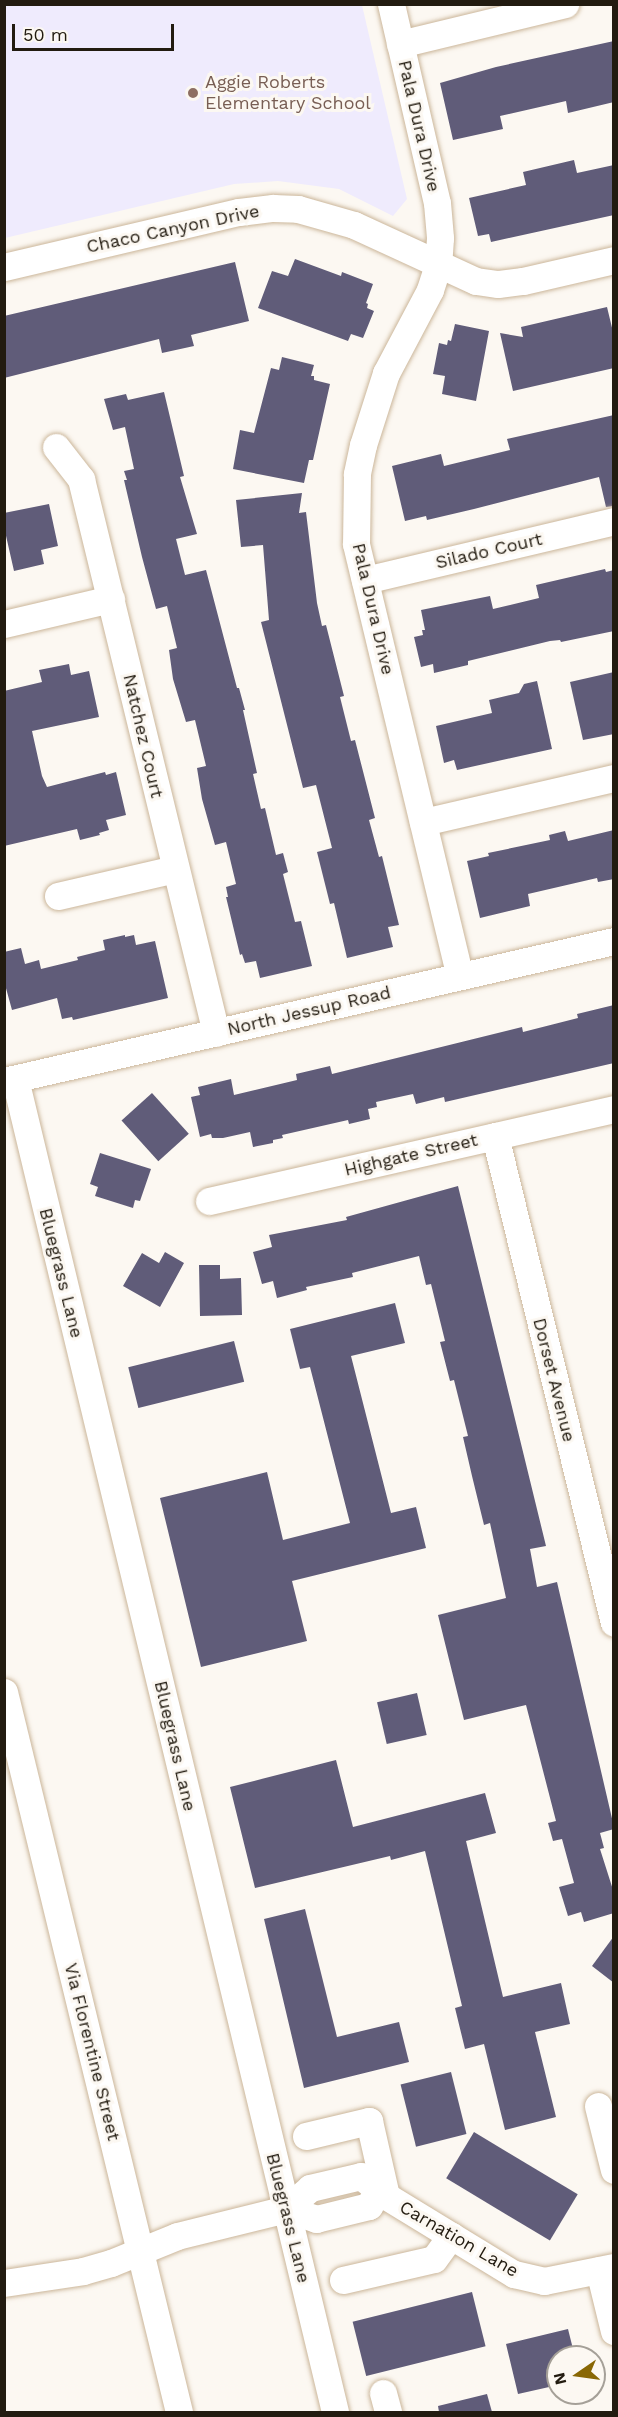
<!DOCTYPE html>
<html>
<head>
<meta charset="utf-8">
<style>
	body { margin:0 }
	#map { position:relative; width:618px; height:2417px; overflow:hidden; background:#fcf8f2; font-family:"Work Sans",sans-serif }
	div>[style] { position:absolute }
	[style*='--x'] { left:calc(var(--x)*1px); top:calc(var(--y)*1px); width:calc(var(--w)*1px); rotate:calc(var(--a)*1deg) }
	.education>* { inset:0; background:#efebfd }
	.building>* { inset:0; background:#605c79; transform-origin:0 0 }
	.roads { filter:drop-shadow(0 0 2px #cbb69a) drop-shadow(0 0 2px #cbb69a) }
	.minor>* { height:27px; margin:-13.5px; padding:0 13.5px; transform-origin:13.5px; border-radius:13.5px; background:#fff }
	.dots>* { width:16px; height:16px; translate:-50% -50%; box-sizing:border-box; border:3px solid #fcf8f2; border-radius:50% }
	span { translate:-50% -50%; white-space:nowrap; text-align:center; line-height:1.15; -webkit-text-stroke:6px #fcf8f2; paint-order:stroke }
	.education-label { font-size:18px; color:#785e54 }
	.left { translate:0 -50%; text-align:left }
	.street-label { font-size:18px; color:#221b10 }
	.frame { position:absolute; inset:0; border:6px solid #221b10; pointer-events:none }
	.north { position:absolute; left:546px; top:2345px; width:60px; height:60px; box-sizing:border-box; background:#fcf8f2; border:2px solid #a5a098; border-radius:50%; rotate:257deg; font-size:16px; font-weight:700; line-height:24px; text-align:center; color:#221b10 }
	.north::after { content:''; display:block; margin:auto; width:21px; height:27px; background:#896704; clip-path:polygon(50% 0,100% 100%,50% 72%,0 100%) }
	.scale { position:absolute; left:12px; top:24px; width:162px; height:27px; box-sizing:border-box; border:3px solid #221b10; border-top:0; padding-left:8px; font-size:18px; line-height:21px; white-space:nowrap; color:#221b10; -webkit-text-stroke:4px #fcf8f2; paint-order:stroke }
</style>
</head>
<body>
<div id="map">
	<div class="education">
		<div style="clip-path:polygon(4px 5px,362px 5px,407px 199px,393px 216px,339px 189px,278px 181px,234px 184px,5px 238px)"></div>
	</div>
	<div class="building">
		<div style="clip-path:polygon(614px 41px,614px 102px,568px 113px,566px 101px,500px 116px,503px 129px,453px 140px,440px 83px,496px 67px)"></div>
		<div style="clip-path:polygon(574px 160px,577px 173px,614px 165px,614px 215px,491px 242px,489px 234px,478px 236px,469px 198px,526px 185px,523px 172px)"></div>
		<div style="clip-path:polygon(295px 259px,341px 276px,342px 272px,373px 284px,366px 303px,368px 304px,367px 308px,374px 311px,363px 338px,351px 334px,348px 341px,258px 308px,272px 271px,288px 276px)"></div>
		<div style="clip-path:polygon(235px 262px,249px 321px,191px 335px,194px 346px,162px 353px,159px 339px,4px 378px,4px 316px)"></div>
		<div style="clip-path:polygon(607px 307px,614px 336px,614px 368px,513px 391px,500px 333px,523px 337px,521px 327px)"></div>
		<div style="clip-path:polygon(455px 324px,489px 331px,476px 401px,442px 394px,445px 376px,433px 374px,439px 343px,447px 345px,448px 340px,451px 341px)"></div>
		<div style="clip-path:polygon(282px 357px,314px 365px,311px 376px,314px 376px,314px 380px,330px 384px,313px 460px,309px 460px,304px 483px,233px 469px,240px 430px,254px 433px,271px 368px,279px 370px)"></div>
		<div style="clip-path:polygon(164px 392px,184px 476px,180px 477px,197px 534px,176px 539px,185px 575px,206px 570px,237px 688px,239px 688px,245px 710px,243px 710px,257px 773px,253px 774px,261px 809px,265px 808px,276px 855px,283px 853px,288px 872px,283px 874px,295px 922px,301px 921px,312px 966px,260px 978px,256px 961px,245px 963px,242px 954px,240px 955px,226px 897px,228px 897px,226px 887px,236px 884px,226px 842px,215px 845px,202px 799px,197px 768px,206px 766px,195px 720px,186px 722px,173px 679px,169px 650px,177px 648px,167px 606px,156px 609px,142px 557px,124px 480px,127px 480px,124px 471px,134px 469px,125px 427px,113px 430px,104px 399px,126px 394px,128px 400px)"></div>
		<div style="clip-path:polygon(614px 415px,614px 506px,606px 507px,599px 477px,474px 509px,427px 520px,426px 516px,405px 521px,392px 466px,441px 454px,444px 466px,510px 450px,507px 439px)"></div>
		<div style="clip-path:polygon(302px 493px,299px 513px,306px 512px,317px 603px,322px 626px,326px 625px,344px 696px,340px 697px,351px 741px,355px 740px,375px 818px,369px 820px,379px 857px,382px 856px,399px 925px,388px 927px,393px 947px,347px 958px,334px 903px,330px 904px,317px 852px,332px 848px,316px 785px,303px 788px,261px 622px,269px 620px,263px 545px,241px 547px,236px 500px)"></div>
		<div style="clip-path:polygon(49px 504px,58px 546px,41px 550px,44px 564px,14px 571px,4px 527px,4px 513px)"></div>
		<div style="clip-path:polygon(605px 569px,606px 572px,614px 570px,614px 631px,561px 642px,560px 640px,550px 641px,468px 661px,468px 665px,434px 673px,433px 664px,421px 667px,414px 637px,423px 635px,422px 630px,425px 630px,421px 610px,490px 596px,493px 609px,539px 598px,536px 585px)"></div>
		<div style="clip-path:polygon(69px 664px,71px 675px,89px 671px,99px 717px,32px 731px,42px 776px,47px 787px,105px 772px,106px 775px,116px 772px,126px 815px,106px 820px,109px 830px,99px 833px,100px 835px,80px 840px,77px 829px,4px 846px,4px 691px,42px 682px,39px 670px)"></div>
		<div style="clip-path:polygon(614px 672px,614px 734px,583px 740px,570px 682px)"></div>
		<div style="clip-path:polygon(537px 681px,552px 749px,457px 770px,454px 760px,444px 763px,436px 726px,492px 713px,489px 700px,519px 693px,524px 684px)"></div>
		<div style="clip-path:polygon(614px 830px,614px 879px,598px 882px,597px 878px,528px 894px,530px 906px,480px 918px,467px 861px,489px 856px,488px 853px,550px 840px,549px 835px,565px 831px,568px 841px)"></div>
		<div style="clip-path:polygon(125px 935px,125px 937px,134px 935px,136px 945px,155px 941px,168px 998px,73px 1020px,72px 1017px,62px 1019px,57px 998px,12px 1010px,4px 981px,4px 952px,21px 948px,25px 964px,39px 960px,41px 969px,78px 960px,77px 957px,105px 950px,103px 940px)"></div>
		<div style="clip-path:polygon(614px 1005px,614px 1063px,445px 1102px,444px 1097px,416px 1104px,413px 1094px,376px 1102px,377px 1107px,368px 1109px,370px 1119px,349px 1124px,348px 1120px,282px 1135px,283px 1138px,273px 1140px,273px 1143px,253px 1147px,250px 1132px,223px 1138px,212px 1138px,211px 1134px,200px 1137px,191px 1097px,200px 1095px,198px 1087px,231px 1079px,234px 1095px,297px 1080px,296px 1074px,330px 1066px,332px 1074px,522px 1027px,523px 1032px,578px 1018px,577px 1014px)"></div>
		<div style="left:152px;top:1093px;width:55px;height:41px;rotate:48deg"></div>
		<div style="clip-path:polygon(100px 1153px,151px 1169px,140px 1201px,135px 1200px,133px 1208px,95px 1196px,98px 1187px,90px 1184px)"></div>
		<div style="clip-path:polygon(458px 1186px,546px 1546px,530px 1549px,537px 1587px,557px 1582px,614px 1827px,614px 1829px,600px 1833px,604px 1848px,600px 1849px,614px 1893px,614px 1913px,584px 1922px,581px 1912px,568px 1916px,559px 1887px,574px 1883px,562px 1839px,553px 1841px,548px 1823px,556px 1821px,526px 1705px,464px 1720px,438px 1615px,506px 1598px,490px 1523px,484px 1525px,472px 1476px,463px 1437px,468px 1436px,454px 1380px,450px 1381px,440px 1342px,445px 1341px,431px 1284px,426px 1285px,419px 1256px,352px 1273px,353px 1277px,306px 1287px,307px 1290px,277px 1298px,273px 1281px,262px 1284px,253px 1252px,272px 1247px,269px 1235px,347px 1220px,346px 1217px)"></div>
		<div style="clip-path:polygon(165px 1252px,184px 1263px,160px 1307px,123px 1286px,142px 1253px,159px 1263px)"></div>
		<div style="clip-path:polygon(199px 1265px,220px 1265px,220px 1279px,241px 1278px,242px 1315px,200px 1316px)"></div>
		<div style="clip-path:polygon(395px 1303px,405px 1343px,351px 1356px,391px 1513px,416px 1507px,426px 1548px,292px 1581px,307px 1641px,201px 1667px,160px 1498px,267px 1472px,283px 1540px,350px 1523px,310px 1367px,300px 1369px,290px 1329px)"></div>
		<div style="left:234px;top:1341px;width:42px;height:109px;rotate:76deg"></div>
		<div style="left:417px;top:1693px;width:43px;height:41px;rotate:77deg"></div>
		<div style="clip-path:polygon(336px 1760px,353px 1827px,485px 1793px,496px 1833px,466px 1841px,503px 1997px,561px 1983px,570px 2024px,535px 2032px,556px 2117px,505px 2130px,484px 2044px,465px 2049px,455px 2008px,462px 2006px,425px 1851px,391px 1860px,390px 1856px,255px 1888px,230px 1787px)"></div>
		<div style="clip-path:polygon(305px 1909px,337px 2037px,399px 2022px,409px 2062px,304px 2088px,264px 1919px)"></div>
		<div style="clip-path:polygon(614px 1936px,614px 1983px,592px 1966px)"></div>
		<div style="left:451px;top:2072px;width:64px;height:52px;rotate:76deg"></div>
		<div style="left:474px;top:2132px;width:121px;height:54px;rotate:31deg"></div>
		<div style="left:472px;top:2292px;width:56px;height:123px;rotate:76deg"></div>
		<div style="clip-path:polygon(568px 2329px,575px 2357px,558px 2357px,558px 2385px,518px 2394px,506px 2344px)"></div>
		<div style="clip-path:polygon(487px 2394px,492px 2412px,439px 2412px,438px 2406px)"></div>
	</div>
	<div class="roads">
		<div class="minor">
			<div style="--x:391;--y:4;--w:204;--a:77"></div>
			<div style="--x:437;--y:203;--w:35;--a:85"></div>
			<div style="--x:440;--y:238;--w:27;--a:94"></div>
			<div style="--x:438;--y:265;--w:26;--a:108"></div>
			<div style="--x:430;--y:290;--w:94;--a:117.9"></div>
			<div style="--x:386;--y:373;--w:76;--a:107.7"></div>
			<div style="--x:363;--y:445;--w:30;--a:102"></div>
			<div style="--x:357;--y:474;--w:70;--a:90.8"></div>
			<div style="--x:356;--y:544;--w:444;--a:76.5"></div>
			<div style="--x:400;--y:44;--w:170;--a:-13.6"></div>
			<div style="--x:4;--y:267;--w:241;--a:-13.2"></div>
			<div style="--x:239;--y:212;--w:34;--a:-7"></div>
			<div style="--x:273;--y:208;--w:25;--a:2"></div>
			<div style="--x:298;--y:209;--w:58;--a:15.9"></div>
			<div style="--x:354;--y:225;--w:134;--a:24.7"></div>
			<div style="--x:476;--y:281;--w:22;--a:8"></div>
			<div style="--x:498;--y:284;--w:25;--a:-7"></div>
			<div style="--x:523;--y:281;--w:93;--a:-13"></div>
			<div style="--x:56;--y:447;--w:41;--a:52"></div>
			<div style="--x:81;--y:479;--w:570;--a:76.3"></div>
			<div style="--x:365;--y:580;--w:256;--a:-13.3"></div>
			<div style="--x:4;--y:624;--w:110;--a:-13.2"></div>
			<div style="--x:423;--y:822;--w:196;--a:-13"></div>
			<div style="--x:58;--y:896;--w:120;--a:-13"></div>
			<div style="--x:15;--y:1079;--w:1371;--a:76.5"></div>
			<div style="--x:4;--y:1081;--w:626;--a:-12.93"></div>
			<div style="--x:495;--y:1136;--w:501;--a:76.27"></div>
			<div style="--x:209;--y:1201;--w:415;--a:-12.8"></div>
			<div style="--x:4;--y:1692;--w:741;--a:76.34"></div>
			<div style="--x:598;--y:2106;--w:66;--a:76"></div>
			<div style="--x:306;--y:2136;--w:65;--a:-13.4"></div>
			<div style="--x:369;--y:2121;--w:77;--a:77.2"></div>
			<div style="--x:286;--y:2209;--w:32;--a:18"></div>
			<div style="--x:316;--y:2219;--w:55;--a:-13.8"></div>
			<div style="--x:369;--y:2206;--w:19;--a:-62"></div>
			<div style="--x:599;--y:2270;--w:63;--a:76.2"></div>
			<div style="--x:343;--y:2280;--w:93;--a:-13"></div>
			<div style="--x:434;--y:2259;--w:29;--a:-54"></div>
			<div style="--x:4;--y:2283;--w:80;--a:-8.6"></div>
			<div style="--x:83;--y:2271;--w:29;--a:-16"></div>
			<div style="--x:111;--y:2263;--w:71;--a:-22.2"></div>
			<div style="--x:177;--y:2236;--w:112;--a:-13.9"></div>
			<div style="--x:286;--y:2209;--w:32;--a:-41"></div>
			<div style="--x:310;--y:2188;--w:52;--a:-13.2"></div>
			<div style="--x:361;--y:2176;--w:32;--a:39"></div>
			<div style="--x:386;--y:2196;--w:150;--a:31.4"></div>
			<div style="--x:514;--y:2274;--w:31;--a:13"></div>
			<div style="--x:544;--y:2281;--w:71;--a:-11.3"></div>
			<div style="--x:383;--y:2393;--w:20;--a:75"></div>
		</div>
	</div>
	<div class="dots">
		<div style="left:193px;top:93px;background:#8d6e63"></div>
	</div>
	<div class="education-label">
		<span class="left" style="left:205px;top:93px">Aggie Roberts<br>Elementary School</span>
	</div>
	<div class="street-label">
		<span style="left:419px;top:126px;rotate:77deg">Pala Dura Drive</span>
		<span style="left:173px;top:229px;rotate:-12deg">Chaco Canyon Drive</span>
		<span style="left:489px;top:551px;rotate:-13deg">Silado Court</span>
		<span style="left:373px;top:609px;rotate:77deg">Pala Dura Drive</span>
		<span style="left:143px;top:736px;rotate:77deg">Natchez Court</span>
		<span style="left:309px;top:1011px;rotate:-13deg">North Jessup Road</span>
		<span style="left:411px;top:1155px;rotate:-13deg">Highgate Street</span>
		<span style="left:61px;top:1273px;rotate:76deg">Bluegrass Lane</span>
		<span style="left:554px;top:1380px;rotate:76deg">Dorset Avenue</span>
		<span style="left:175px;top:1746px;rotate:77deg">Bluegrass Lane</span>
		<span style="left:92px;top:2052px;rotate:76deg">Via Florentine Street</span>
		<span style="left:288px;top:2218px;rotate:76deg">Bluegrass Lane</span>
		<span style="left:459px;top:2239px;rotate:30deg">Carnation Lane</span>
	</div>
	<div class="frame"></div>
	<div class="north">N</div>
	<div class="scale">50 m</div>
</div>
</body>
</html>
